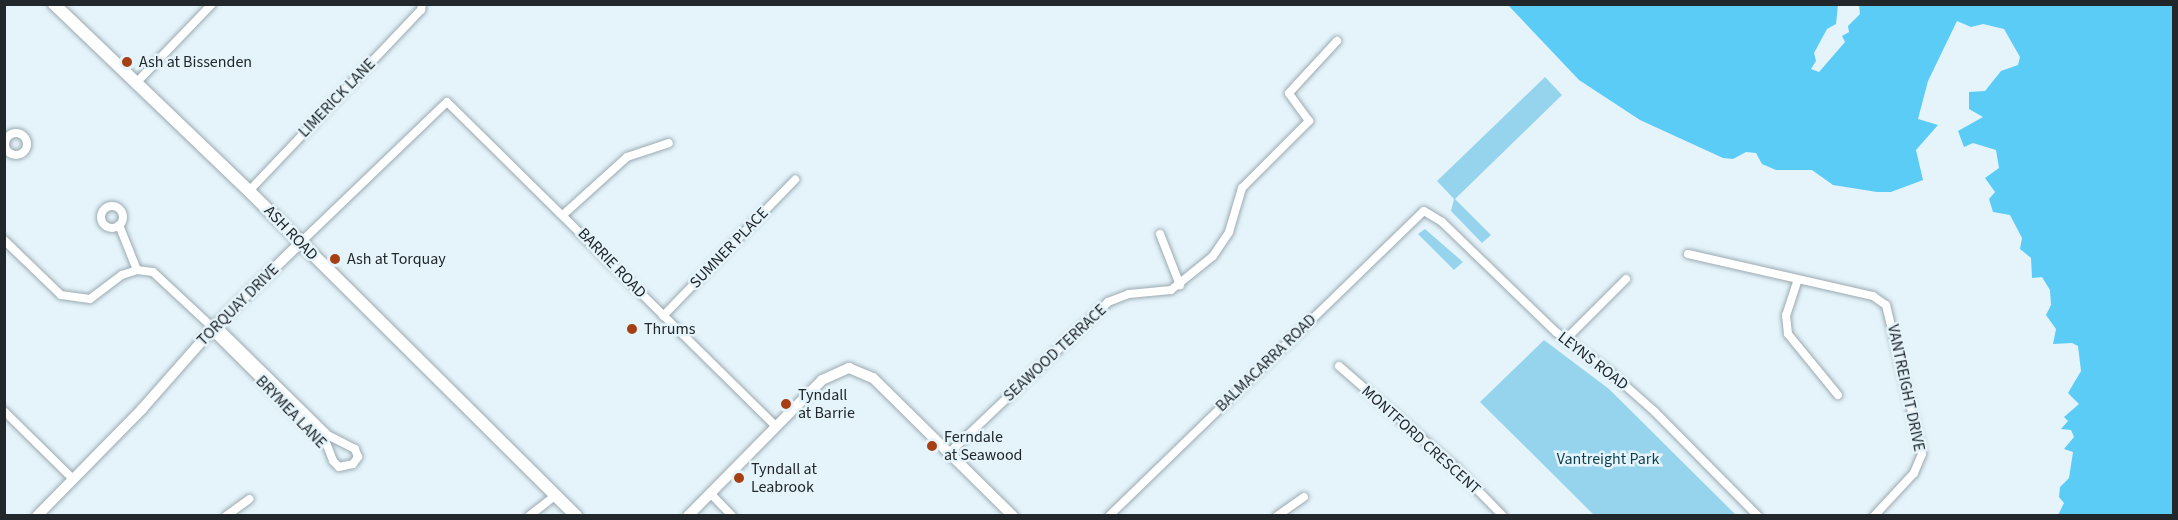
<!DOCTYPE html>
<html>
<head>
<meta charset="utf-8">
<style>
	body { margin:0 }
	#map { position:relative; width:2178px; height:520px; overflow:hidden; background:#e5f4fb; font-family:"Source Sans 3",sans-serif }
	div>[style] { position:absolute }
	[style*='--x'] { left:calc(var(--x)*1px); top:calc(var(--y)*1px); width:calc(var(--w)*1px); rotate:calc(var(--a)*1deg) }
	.green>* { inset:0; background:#96d4ed }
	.water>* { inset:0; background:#5bccf5 }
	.roads { filter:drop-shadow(0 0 2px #9baab0) drop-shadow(0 0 2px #9baab0) }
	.minor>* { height:8px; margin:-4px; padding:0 4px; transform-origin:4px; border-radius:4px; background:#fff }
	.minor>.ring { margin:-4px; padding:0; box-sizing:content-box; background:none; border:8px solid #fff; border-radius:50% }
	.tertiary>* { height:10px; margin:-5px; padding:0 5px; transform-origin:5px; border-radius:5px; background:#fff }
	.secondary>* { height:12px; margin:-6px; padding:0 6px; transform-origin:6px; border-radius:6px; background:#fff }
	.dots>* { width:16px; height:16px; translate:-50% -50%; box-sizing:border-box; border:3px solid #e5f4fb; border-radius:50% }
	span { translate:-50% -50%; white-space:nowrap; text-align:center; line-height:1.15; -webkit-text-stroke:5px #e5f4fb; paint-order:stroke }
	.poi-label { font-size:16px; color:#21272a }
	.left { translate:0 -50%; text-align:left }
	.street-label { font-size:16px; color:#21272a }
	.park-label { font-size:16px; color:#0b3f4f }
	.frame { position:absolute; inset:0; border:6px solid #21272a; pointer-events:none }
</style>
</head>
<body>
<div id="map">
	<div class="green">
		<div style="clip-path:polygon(1545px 77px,1562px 95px,1455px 199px,1491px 235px,1482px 243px,1451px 211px,1454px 199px,1437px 181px)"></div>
		<div style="clip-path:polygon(1425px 229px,1463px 262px,1454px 270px,1418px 234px)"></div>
		<div style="clip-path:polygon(1544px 340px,1609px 389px,1736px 515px,1594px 515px,1480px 402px)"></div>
	</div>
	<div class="water">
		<div style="clip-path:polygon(1508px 5px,1838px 5px,1836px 24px,1827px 29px,1814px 53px,1816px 61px,1811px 69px,1819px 72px,1845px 42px,1842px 36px,1849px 32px,1848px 26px,1860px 14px,1859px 5px,2173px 5px,2173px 515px,2058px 515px,2064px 503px,2059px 497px,2060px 487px,2069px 478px,2073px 452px,2064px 449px,2074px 437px,2071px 430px,2061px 429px,2068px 421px,2064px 417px,2079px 404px,2068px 393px,2081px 371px,2078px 346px,2072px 343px,2053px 344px,2056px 329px,2046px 315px,2051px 305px,2050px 290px,2042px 277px,2032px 278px,2031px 258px,2020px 249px,2022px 238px,2010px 215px,1993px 212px,1989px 199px,1995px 192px,1985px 178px,1999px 168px,1996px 150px,1973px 143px,1964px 147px,1958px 131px,1983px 117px,1969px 109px,1969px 92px,1985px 91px,2001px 71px,2018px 65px,2020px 57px,2004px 29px,1983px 24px,1971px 27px,1957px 21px,1928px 81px,1918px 119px,1938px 125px,1916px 150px,1923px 180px,1891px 192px,1877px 192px,1833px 185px,1812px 170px,1776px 170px,1762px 164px,1756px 153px,1746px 152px,1733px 159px,1723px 158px,1640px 120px,1579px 80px)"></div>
	</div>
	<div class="roads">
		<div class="minor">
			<div style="--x:137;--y:82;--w:108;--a:-46.1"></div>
			<div class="ring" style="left:5px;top:133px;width:14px;height:14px"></div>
			<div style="--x:249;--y:191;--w:250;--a:-46.5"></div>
			<div style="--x:421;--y:10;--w:6;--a:-81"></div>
			<div class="ring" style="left:101px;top:206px;width:14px;height:14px"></div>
			<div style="--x:564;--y:214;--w:85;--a:-42.1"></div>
			<div style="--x:627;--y:157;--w:44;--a:-18.4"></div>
			<div style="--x:119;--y:225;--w:48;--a:68.2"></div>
			<div style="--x:1160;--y:234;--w:55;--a:68.6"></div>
			<div style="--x:4;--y:240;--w:79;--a:44"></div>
			<div style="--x:61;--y:295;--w:29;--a:8"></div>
			<div style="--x:90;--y:299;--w:40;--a:-37"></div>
			<div style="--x:122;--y:275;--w:16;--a:-18"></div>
			<div style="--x:137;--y:270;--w:16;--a:7"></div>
			<div style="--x:153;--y:272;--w:82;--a:43"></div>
			<div style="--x:301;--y:242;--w:202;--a:-43.8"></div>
			<div style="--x:447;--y:102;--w:462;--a:44.6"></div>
			<div style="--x:1688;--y:254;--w:190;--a:12.8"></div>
			<div style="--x:1873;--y:296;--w:16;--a:35"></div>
			<div style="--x:1886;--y:305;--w:153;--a:76.4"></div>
			<div style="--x:1922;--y:454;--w:21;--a:113"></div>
			<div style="--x:1914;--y:473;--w:59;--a:132.9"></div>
			<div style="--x:1797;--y:282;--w:35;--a:108"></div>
			<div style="--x:1786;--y:315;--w:19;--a:84"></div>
			<div style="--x:1788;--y:334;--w:79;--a:50.7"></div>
			<div style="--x:663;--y:316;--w:190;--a:-45.9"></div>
			<div style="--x:211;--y:330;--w:163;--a:44.8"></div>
			<div style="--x:327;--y:445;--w:17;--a:69"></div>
			<div style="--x:333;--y:461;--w:8;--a:45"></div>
			<div style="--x:339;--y:467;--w:14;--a:-12"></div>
			<div style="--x:353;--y:464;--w:9;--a:-54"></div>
			<div style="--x:358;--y:457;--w:9;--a:-111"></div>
			<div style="--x:355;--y:449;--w:29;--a:-153"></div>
			<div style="--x:329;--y:436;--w:158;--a:-135.5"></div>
			<div style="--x:1566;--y:339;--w:85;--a:-45"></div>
			<div style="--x:1339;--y:366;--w:155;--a:41.1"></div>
			<div style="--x:1456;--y:468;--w:67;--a:45.6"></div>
			<div style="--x:4;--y:411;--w:97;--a:44.6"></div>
			<div style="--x:949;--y:453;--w:219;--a:-43.5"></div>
			<div style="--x:1108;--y:302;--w:22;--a:-21"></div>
			<div style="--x:1129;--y:294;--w:42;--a:-5.4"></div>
			<div style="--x:1171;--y:290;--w:54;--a:-39"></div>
			<div style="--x:1213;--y:256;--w:29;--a:-56"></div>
			<div style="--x:1229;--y:232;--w:46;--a:-73.5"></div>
			<div style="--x:1242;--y:188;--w:95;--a:-45"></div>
			<div style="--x:1309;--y:121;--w:34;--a:-126"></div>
			<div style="--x:1289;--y:93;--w:71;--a:-47.3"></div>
			<div style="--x:710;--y:493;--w:32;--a:46"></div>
			<div style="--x:226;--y:516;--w:29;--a:-36"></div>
			<div style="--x:529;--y:516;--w:34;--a:-38"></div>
			<div style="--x:1109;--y:516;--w:438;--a:-44.1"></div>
			<div style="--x:1424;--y:211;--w:21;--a:31"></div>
			<div style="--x:1442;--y:222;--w:158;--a:44"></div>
			<div style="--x:1556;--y:332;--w:67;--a:36.5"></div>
			<div style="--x:1610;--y:372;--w:60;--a:41.6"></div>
			<div style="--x:1655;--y:412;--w:146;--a:45.3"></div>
			<div style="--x:1277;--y:516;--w:33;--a:-35"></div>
		</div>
		<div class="tertiary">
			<div style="--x:37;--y:516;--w:150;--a:-45.5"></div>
			<div style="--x:142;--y:409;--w:112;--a:-48.6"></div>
			<div style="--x:216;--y:325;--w:119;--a:-44.3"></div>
			<div style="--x:688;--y:516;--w:191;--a:-45.4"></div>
			<div style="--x:822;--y:380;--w:30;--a:-24"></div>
			<div style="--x:849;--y:368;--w:26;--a:23"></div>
			<div style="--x:873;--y:378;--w:197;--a:44.6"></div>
		</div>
		<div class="secondary">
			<div style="--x:54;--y:4;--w:270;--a:43.8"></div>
			<div style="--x:249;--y:191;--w:461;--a:44.8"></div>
		</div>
	</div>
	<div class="dots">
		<div style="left:127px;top:62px;background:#a64014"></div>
		<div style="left:335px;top:259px;background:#a64014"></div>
		<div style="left:632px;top:329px;background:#a64014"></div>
		<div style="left:786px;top:404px;background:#a64014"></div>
		<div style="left:932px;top:446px;background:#a64014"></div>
		<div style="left:739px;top:478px;background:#a64014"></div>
	</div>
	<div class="poi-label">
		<span class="left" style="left:139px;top:62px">Ash at Bissenden</span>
		<span class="left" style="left:347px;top:259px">Ash at Torquay</span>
		<span class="left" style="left:644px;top:329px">Thrums</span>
		<span class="left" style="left:798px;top:404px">Tyndall<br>at Barrie</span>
		<span class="left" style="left:944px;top:446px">Ferndale<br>at Seawood</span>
		<span class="left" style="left:751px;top:478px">Tyndall at<br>Leabrook</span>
	</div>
	<div class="street-label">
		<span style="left:337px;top:98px;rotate:-46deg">LIMERICK LANE</span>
		<span style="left:291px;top:233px;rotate:46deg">ASH ROAD</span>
		<span style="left:729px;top:248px;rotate:-46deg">SUMNER PLACE</span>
		<span style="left:612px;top:263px;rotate:46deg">BARRIE ROAD</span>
		<span style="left:238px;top:305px;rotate:-45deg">TORQUAY DRIVE</span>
		<span style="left:1055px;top:353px;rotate:-43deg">SEAWOOD TERRACE</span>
		<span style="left:1593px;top:361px;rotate:38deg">LEYNS ROAD</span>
		<span style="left:1266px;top:363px;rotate:-44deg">BALMACARRA ROAD</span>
		<span style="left:1906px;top:388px;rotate:78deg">VANTREIGHT DRIVE</span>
		<span style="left:291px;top:412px;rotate:46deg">BRYMEA LANE</span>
		<span style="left:1421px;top:440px;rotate:42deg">MONTFORD CRESCENT</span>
	</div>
	<div class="park-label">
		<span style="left:1608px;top:459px">Vantreight Park</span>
	</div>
	<div class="frame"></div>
</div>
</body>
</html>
